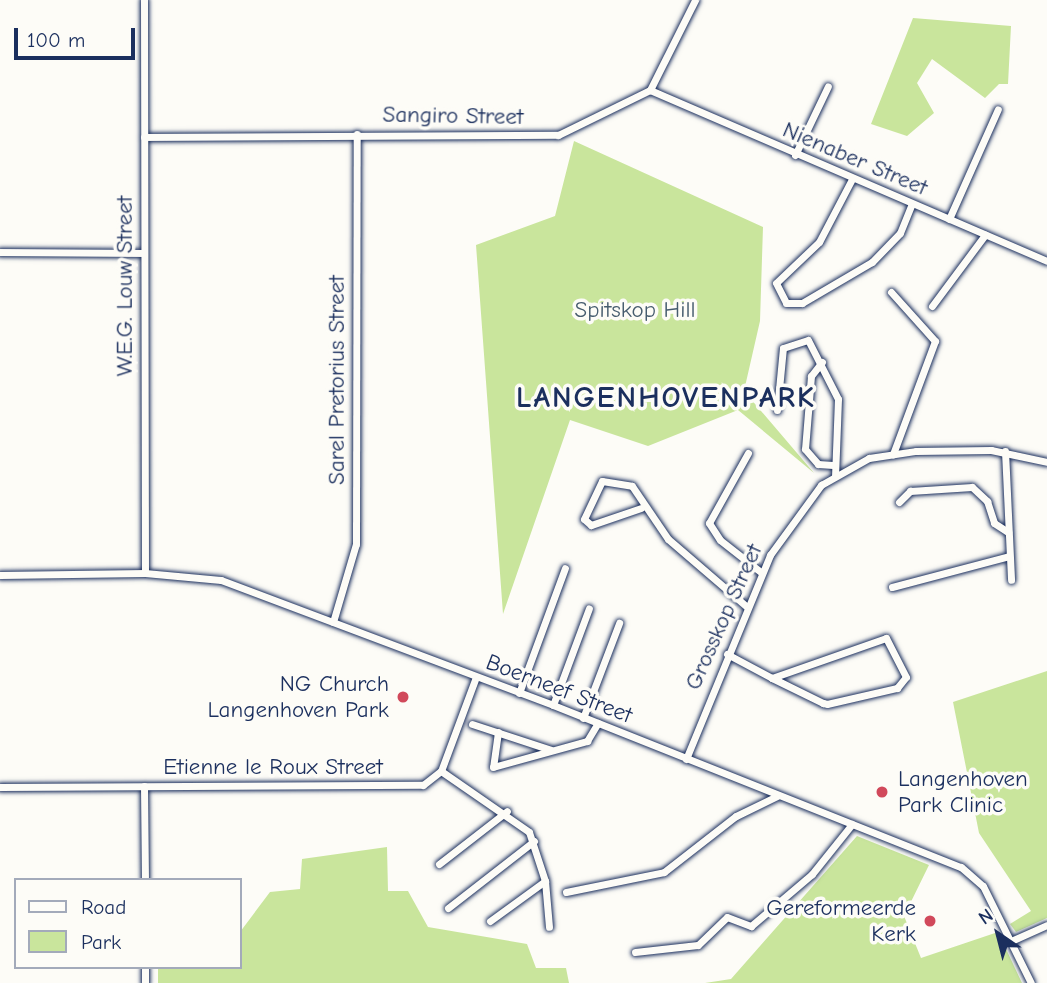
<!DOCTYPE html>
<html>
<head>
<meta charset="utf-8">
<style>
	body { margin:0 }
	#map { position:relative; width:1047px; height:983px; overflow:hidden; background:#fdfcf7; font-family:"Comic Neue",sans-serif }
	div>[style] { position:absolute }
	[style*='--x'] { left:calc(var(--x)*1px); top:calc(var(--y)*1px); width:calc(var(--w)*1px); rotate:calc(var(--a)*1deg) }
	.green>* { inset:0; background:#c9e59c }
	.roads { filter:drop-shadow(0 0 2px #1b2f5e) drop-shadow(0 0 2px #1b2f5e) }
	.minor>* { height:7px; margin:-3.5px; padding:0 3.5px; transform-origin:3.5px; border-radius:3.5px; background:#fdfcf7 }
	.dots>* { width:19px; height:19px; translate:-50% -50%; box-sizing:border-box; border:4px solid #fdfcf7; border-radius:50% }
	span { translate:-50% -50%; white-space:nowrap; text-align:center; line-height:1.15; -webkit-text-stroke:7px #fdfcf7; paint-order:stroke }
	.street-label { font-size:23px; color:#1b2f5e }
	.park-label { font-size:23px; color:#465c6e }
	.poi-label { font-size:23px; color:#1b2f5e }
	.right { translate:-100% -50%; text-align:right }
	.left { translate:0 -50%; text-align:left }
	.district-label { font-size:30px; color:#1b2f5e; font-weight:700; letter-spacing:2px }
	.legend { position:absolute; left:14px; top:878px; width:228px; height:91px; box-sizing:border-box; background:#fdfcf7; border:2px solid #a3aaba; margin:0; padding:9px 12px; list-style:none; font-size:21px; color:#1b2f5e }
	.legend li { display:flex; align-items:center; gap:14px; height:35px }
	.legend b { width:35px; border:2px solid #a3aaba }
	.north { position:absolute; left:963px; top:899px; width:70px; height:70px; -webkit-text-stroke:5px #fdfcf7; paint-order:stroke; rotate:325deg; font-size:19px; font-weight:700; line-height:28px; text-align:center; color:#1b2f5e }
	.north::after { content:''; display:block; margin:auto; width:24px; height:32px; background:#1b2f5e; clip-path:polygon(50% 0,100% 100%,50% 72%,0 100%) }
	.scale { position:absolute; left:14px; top:28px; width:121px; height:32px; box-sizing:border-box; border:4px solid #1b2f5e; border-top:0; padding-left:9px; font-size:21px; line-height:24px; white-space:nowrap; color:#1b2f5e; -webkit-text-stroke:5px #fdfcf7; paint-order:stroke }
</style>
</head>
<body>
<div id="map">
	<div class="green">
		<div style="clip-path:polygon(913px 18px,1011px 26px,1008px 84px,999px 84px,985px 98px,932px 59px,917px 83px,934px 113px,907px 136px,871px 124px)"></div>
		<div style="clip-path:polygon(574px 141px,763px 227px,760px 321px,744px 391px,814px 473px,738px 410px,648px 446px,570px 420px,503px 614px,476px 245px,555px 216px)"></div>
		<div style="clip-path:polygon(1047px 671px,1047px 918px,1016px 932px,1010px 924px,1031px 911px,979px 833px,953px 702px)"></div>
		<div style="clip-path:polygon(857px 836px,929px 865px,904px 916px,921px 958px,998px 932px,1022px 983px,705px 983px,731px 979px)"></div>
		<div style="clip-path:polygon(387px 847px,388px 891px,408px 891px,428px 927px,527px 944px,536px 968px,566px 968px,569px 983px,158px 983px,158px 967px,240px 967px,240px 932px,270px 892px,300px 889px,302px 859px)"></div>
	</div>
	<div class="roads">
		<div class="minor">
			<div style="--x:144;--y:0;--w:573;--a:89.9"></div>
			<div style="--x:650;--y:90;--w:432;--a:23.3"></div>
			<div style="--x:144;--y:137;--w:414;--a:-0.3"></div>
			<div style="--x:558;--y:135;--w:102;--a:-26.1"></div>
			<div style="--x:650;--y:90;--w:101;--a:-63.4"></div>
			<div style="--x:795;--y:155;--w:76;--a:-64.4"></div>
			<div style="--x:852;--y:179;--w:71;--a:117.6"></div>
			<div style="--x:819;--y:242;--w:59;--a:136.4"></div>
			<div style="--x:776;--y:283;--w:22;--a:63"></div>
			<div style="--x:786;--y:303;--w:16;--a:0"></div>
			<div style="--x:802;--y:303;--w:81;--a:-30.4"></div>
			<div style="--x:872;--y:262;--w:40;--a:-46"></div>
			<div style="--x:900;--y:233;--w:31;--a:-68"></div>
			<div style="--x:949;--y:219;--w:120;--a:-66"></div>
			<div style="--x:0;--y:252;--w:143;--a:0.4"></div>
			<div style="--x:891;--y:292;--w:66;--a:48.1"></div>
			<div style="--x:935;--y:341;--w:121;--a:110.4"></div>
			<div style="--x:932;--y:306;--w:89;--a:-53.3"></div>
			<div style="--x:822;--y:362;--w:18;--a:128"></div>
			<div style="--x:811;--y:376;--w:73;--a:94.7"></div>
			<div style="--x:805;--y:449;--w:20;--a:49"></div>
			<div style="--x:818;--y:464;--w:15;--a:4"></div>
			<div style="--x:777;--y:410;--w:62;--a:-84.5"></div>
			<div style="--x:783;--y:348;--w:26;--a:-18"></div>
			<div style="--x:808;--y:340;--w:66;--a:63"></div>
			<div style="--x:838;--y:399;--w:77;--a:92.2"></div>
			<div style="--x:1005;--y:451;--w:129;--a:87.3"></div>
			<div style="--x:748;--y:453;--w:80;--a:119.1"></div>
			<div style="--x:709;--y:523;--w:20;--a:57"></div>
			<div style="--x:720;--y:540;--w:53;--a:38.2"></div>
			<div style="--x:899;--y:502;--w:16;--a:-45"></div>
			<div style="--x:910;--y:491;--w:62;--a:-3.7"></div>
			<div style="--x:972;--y:487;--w:21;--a:43"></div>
			<div style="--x:987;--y:501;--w:23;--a:72"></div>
			<div style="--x:994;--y:523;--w:17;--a:33"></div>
			<div style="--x:641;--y:508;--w:53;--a:161.2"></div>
			<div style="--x:591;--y:525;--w:9;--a:-139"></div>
			<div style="--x:584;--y:519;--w:42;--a:-64.7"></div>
			<div style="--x:602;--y:481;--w:30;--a:9"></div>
			<div style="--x:632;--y:486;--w:64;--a:55.8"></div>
			<div style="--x:668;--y:539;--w:103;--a:40.7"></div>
			<div style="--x:0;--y:575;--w:145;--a:-0.8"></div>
			<div style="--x:145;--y:573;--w:76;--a:5.3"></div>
			<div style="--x:221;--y:580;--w:355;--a:20.6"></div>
			<div style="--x:553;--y:705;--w:439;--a:21.7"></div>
			<div style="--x:961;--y:867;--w:29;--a:41"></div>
			<div style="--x:983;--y:886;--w:108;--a:63.7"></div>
			<div style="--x:892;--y:587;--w:121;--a:-14.8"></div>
			<div style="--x:333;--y:622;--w:81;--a:-73.6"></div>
			<div style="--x:356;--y:544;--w:410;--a:-89.9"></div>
			<div style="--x:727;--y:654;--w:51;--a:28.1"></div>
			<div style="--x:772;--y:678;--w:57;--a:26.1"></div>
			<div style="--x:823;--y:703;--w:4;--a:14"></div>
			<div style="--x:827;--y:704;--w:72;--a:-12.9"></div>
			<div style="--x:897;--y:688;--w:14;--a:-51"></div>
			<div style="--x:906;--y:677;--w:44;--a:-117.1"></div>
			<div style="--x:886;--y:638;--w:121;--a:160.7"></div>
			<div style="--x:519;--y:693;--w:133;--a:-69.8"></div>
			<div style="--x:553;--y:705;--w:103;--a:-69.6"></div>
			<div style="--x:583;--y:718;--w:102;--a:-69.2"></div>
			<div style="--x:472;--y:724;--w:83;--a:18.2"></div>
			<div style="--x:498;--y:732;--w:35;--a:98"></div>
			<div style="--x:493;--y:767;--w:98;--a:-15.5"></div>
			<div style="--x:587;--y:741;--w:21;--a:-59"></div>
			<div style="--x:686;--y:759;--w:221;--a:-67.6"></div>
			<div style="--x:770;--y:555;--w:87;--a:-53.9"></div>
			<div style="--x:821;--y:485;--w:55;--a:-29.4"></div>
			<div style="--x:869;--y:458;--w:48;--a:-8.5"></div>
			<div style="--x:916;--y:451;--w:75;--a:-0.8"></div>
			<div style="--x:991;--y:450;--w:57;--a:12.1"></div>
			<div style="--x:441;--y:771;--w:107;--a:34.7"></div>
			<div style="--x:529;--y:832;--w:52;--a:71.9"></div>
			<div style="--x:545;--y:881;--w:46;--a:85"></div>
			<div style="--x:144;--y:786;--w:94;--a:89.4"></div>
			<div style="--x:0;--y:787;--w:423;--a:-0.3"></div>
			<div style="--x:423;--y:785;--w:23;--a:-38"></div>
			<div style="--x:441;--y:771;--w:100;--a:-69.6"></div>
			<div style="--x:439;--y:864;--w:86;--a:-37.9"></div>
			<div style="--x:566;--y:892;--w:100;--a:-11.5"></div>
			<div style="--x:664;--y:872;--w:91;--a:-37.9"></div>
			<div style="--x:736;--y:816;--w:46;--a:-26"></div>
			<div style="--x:448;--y:908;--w:109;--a:-37.9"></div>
			<div style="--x:490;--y:921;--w:68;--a:-36"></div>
			<div style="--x:1011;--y:941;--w:39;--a:-24"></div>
			<div style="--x:635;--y:952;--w:63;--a:-6.3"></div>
			<div style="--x:698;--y:945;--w:40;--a:-44"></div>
			<div style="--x:727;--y:917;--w:26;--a:21"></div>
			<div style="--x:751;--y:926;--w:80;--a:-40.4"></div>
			<div style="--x:812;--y:874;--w:64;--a:-51.3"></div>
			<div style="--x:145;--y:967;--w:16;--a:90"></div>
		</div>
	</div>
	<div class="dots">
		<div style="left:403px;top:697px;background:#d1495b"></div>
		<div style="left:882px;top:792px;background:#d1495b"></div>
		<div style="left:930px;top:921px;background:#d1495b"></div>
	</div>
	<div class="street-label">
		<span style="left:453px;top:116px;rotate:1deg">Sangiro Street</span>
		<span style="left:855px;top:159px;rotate:23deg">Nienaber Street</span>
		<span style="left:125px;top:286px;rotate:-90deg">W.E.G. Louw Street</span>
		<span style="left:337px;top:380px;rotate:-90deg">Sarel Pretorius Street</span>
		<span style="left:724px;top:617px;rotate:-66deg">Grosskop Street</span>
		<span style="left:559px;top:689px;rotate:21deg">Boerneef Street</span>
		<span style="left:273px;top:767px">Etienne le Roux Street</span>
	</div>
	<div class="park-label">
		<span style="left:635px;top:310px">Spitskop Hill</span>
	</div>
	<div class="poi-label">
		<span class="right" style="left:389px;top:697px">NG Church<br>Langenhoven Park</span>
		<span class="left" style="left:898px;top:792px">Langenhoven<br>Park Clinic</span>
		<span class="right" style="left:916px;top:921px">Gereformeerde<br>Kerk</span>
	</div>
	<div class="district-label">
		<span style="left:666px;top:398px">LANGENHOVENPARK</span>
	</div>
	<ul class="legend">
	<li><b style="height:9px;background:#fdfcf7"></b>Road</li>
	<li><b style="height:19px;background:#c9e59c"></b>Park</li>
	</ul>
	<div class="north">N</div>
	<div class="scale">100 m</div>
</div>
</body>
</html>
